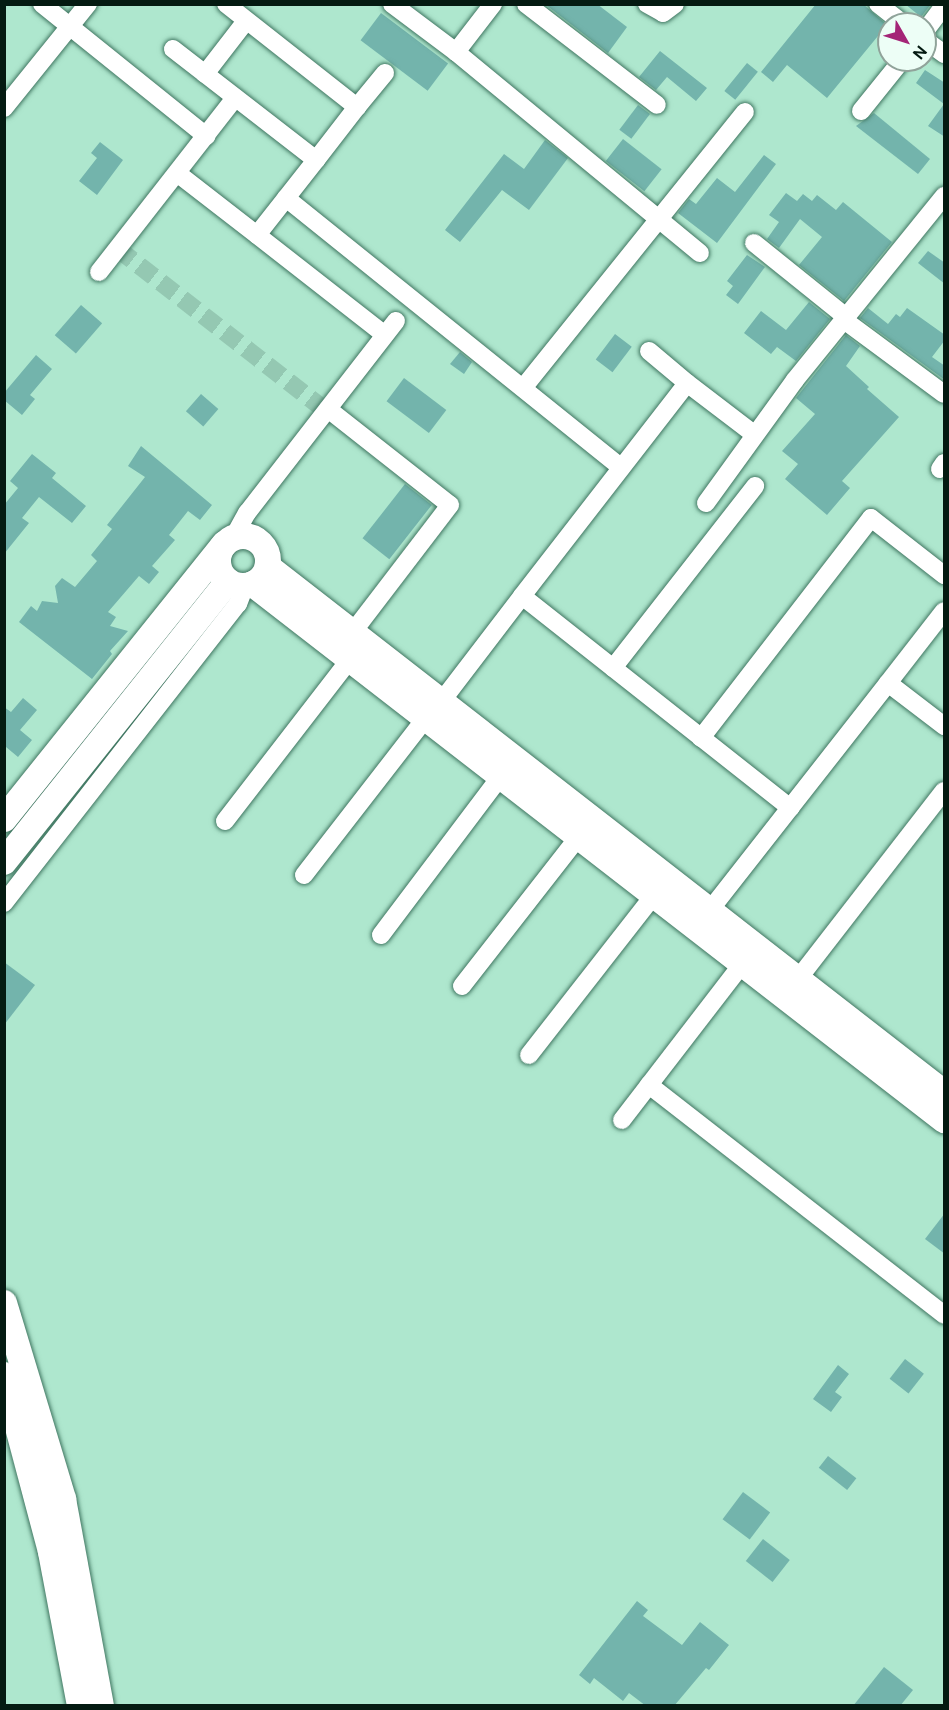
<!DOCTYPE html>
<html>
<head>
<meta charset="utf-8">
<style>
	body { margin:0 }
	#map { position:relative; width:949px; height:1710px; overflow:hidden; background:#aee7ce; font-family:"DM Sans",sans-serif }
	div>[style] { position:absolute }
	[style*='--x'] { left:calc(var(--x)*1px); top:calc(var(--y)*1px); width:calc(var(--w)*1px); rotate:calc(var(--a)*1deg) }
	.building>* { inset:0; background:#73b4ac; transform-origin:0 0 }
	.street-tunnel>* { height:18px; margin-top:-9px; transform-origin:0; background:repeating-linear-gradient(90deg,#94c8b2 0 18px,transparent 0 27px) }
	.roads { filter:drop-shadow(0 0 2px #407661) drop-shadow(0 0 2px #407661) }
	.street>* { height:18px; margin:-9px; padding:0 9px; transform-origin:9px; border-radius:9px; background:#fff }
	.secondary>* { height:26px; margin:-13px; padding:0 13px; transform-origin:13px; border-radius:13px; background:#fff }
	.secondary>.ring { margin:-13px; padding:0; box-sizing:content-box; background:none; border:26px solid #fff; border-radius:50% }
	span { translate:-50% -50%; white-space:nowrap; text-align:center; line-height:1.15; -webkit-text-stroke:6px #edfef6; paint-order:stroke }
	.frame { position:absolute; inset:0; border:6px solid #041a11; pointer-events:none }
	.north { position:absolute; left:877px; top:12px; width:60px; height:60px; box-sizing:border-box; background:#edfef6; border:2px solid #90a39a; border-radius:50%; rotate:129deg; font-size:16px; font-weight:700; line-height:24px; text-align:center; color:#041a11 }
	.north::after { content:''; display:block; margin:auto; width:21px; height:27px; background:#a42577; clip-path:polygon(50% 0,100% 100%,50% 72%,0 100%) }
</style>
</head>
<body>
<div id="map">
	<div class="building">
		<div style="clip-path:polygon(545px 4px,597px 4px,627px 27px,608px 53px)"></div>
		<div style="clip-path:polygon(816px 4px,863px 4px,887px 25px,827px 98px,787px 65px,773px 82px,761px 72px)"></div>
		<div style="clip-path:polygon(905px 4px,931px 4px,921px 17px)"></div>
		<div style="left:381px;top:13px;width:84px;height:34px;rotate:37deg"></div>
		<div style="clip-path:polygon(660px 51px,707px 88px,696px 101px,667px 77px,656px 90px,639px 77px)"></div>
		<div style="left:747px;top:63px;width:14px;height:36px;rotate:39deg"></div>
		<div style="clip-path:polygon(925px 70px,945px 83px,945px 137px,928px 126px,944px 104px,916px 83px)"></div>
		<div style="left:638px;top:105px;width:15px;height:31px;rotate:37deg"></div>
		<div style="clip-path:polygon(874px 113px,930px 159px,918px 174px,856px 126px)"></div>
		<div style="left:623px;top:139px;width:49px;height:28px;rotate:38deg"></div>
		<div style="clip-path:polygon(545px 140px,568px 158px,529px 210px,502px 190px,460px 242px,445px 230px,504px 154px,524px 169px)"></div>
		<div style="clip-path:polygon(100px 142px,123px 160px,97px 195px,79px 181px,97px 158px,91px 153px)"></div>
		<div style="clip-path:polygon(764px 155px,776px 164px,717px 243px,678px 213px,689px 199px,696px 204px,717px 178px,735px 192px)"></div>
		<div style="clip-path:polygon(786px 193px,797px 201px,803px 194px,812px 201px,817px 195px,836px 210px,843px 202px,892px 242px,844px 301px,799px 265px,822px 237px,800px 219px,779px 248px,767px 239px,779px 222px,769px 215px)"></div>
		<div style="clip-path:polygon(928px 251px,945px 263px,945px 284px,918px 263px)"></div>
		<div style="clip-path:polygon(747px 255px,765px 267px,738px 304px,726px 295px,733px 286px,727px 281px)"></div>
		<div style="clip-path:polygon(809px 302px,830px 319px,796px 361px,777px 347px,771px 354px,744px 333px,761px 311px,786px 330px)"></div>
		<div style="left:81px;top:305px;width:28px;height:40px;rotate:41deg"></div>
		<div style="clip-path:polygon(868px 308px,888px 324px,896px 314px,900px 317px,907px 308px,945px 335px,945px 340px,932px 357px,945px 366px,945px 380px,860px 318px)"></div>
		<div style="left:615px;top:334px;width:21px;height:32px;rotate:37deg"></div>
		<div style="clip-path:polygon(846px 335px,860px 346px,846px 366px,869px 387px,867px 389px,899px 417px,842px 481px,850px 488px,827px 515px,785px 479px,798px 464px,782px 451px,815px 414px,796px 398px)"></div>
		<div style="clip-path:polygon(460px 352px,472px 362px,464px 374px,450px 364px)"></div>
		<div style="clip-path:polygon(36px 355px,52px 369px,30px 395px,35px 399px,22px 415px,4px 400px,4px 393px)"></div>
		<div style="left:404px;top:378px;width:53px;height:29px;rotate:37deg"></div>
		<div style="left:201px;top:394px;width:23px;height:23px;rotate:41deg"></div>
		<div style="clip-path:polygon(141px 446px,212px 505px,200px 520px,188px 511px,169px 535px,175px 540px,152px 566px,159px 572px,149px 584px,139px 576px,108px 612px,116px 617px,110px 626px,128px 631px,110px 651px,112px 654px,92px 679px,19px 622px,31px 606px,37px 611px,42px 601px,58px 603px,55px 586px,62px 578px,75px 587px,97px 561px,91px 555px,112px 529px,107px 525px,145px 477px,128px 466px)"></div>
		<div style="clip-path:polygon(32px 454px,56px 473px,52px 478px,86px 506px,72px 523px,39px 497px,22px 518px,29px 523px,4px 554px,4px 505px,18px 488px,10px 481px)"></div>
		<div style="left:405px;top:484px;width:34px;height:69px;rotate:38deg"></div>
		<div style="clip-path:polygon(23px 698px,37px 710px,20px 730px,32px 740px,18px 757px,6px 747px,4px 749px,4px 707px,11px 712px)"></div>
		<div style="clip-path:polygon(4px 962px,35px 985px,4px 1025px)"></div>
		<div style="clip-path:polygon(945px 1213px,945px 1254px,925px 1239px)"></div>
		<div style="left:905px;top:1359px;width:24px;height:25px;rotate:38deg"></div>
		<div style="clip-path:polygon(838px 1365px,849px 1374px,835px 1392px,842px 1397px,831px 1412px,813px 1399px)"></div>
		<div style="left:828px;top:1456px;width:36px;height:15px;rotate:38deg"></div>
		<div style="left:743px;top:1492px;width:34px;height:34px;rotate:37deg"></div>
		<div style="left:763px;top:1539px;width:34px;height:28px;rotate:38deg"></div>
		<div style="clip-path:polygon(637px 1601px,648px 1610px,643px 1616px,682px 1645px,700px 1622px,729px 1645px,709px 1670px,706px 1668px,674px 1706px,646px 1706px,629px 1693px,623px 1701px,594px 1678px,590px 1684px,579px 1675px)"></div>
		<div style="clip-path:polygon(884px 1667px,913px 1690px,900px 1706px,853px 1706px)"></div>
	</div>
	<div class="street-tunnel">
		<div style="--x:118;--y:249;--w:264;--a:37.9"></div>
	</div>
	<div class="roads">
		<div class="street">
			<div style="--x:42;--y:4;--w:211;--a:38.8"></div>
			<div style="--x:226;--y:4;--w:167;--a:38.2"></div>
			<div style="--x:357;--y:107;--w:44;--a:-50.5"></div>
			<div style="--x:392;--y:4;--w:80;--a:36.9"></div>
			<div style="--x:456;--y:52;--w:316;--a:39.5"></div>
			<div style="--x:526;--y:4;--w:165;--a:37.6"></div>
			<div style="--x:647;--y:4;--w:18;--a:29"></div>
			<div style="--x:663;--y:13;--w:15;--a:-37"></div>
			<div style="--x:878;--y:4;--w:33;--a:38"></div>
			<div style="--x:925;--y:31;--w:31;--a:-53"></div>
			<div style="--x:925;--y:40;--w:24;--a:36"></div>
			<div style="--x:173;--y:49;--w:181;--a:37.8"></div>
			<div style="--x:316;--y:160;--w:95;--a:128.2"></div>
			<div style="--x:257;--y:235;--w:101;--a:-142.2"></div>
			<div style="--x:456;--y:52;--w:61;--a:-52.4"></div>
			<div style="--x:205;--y:74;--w:67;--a:-52.3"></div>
			<div style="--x:4;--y:108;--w:134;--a:-51.1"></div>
			<div style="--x:861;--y:111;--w:65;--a:-51.2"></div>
			<div style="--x:316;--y:160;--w:67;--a:-52.3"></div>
			<div style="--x:286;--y:198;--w:430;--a:38.8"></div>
			<div style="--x:257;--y:235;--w:162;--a:38"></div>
			<div style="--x:754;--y:243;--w:118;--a:38.8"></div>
			<div style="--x:99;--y:272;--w:221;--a:-52"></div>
			<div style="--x:844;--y:320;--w:124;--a:36.5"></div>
			<div style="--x:649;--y:351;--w:50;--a:40.1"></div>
			<div style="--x:523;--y:388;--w:354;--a:-51.2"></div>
			<div style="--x:328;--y:409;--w:155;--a:38.2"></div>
			<div style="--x:450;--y:505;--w:161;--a:127.4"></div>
			<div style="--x:940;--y:469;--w:7;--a:-56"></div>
			<div style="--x:706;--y:503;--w:152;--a:-54.1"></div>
			<div style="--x:795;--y:380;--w:237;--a:-51"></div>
			<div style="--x:233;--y:538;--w:29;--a:-61"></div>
			<div style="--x:247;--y:513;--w:243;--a:-52.2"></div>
			<div style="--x:522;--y:596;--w:269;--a:-52.2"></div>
			<div style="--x:687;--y:383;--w:81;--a:37.4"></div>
			<div style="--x:613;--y:668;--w:231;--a:-52"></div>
			<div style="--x:888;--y:683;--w:91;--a:-52.1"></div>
			<div style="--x:441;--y:702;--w:133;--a:-52.6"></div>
			<div style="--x:522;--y:596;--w:342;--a:38.3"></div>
			<div style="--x:701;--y:738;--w:278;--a:-52.3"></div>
			<div style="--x:871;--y:518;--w:93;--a:38"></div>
			<div style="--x:225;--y:821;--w:205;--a:-52.3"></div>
			<div style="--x:304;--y:875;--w:199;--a:-52.2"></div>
			<div style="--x:4;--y:903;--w:380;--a:-52"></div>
			<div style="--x:238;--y:604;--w:19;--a:-69"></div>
			<div style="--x:710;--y:910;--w:288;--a:-51.9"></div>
			<div style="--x:888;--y:683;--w:71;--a:37.5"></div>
			<div style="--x:381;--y:935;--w:199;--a:-53"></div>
			<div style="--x:798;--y:979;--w:238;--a:-52.2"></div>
			<div style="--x:462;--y:986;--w:190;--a:-52"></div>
			<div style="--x:529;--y:1055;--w:203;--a:-52"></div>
			<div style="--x:649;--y:1085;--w:374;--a:37.9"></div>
			<div style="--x:622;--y:1120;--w:198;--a:-52.4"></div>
		</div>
		<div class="secondary">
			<div class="ring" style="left:218px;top:536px;width:24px;height:24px"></div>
			<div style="--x:268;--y:567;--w:857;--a:37.89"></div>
			<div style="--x:253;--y:584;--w:875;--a:37.8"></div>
			<div style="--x:4;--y:819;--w:352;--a:-51.3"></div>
			<div style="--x:4;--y:862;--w:359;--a:-51.4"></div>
			<div style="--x:4;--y:1303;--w:205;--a:73.2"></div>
			<div style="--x:63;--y:1499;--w:210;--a:79.6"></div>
			<div style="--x:4;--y:1375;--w:183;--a:75.1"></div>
			<div style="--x:51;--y:1552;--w:157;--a:79.3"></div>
		</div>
	</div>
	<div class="frame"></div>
	<div class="north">N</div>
</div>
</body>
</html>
